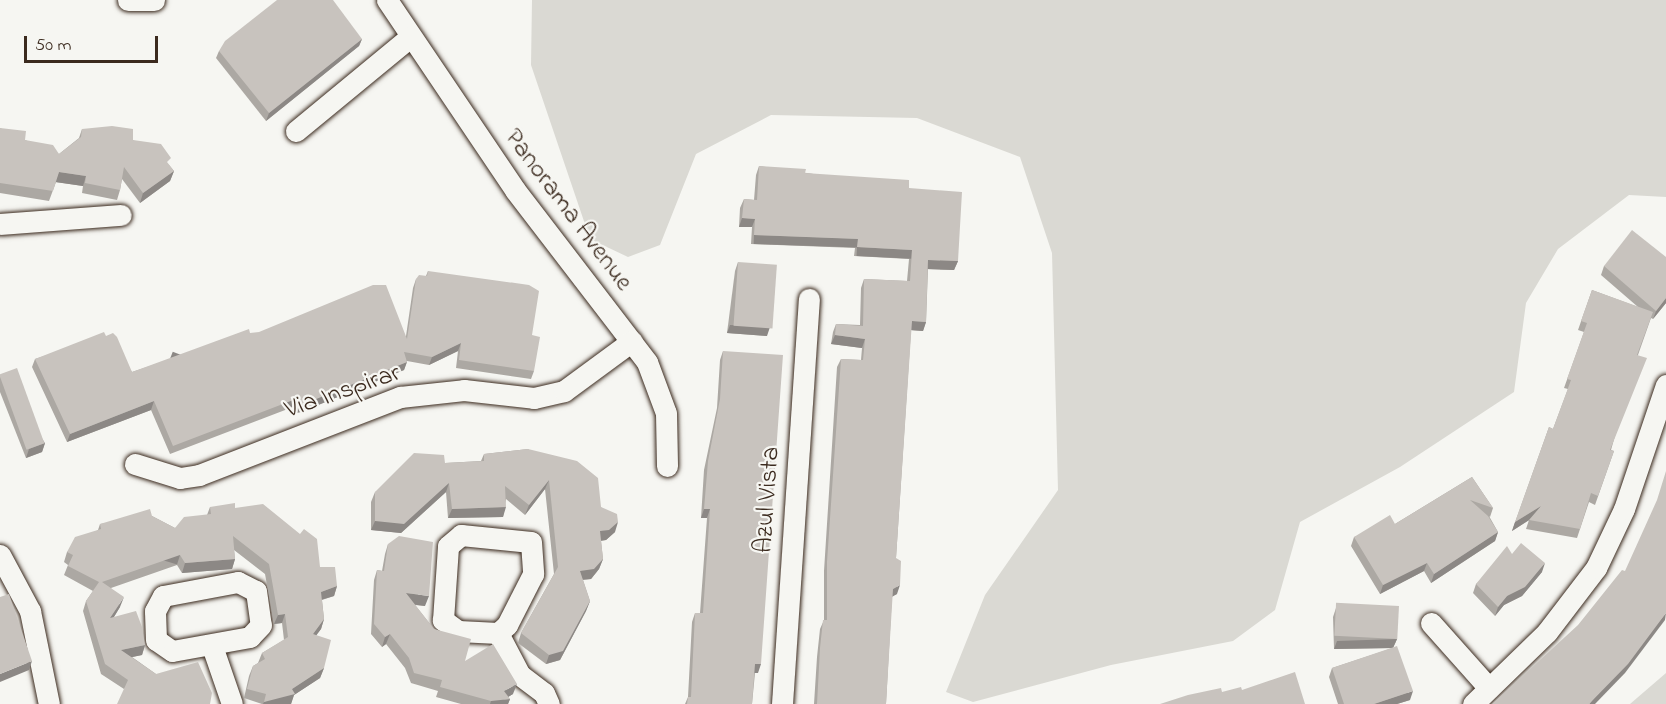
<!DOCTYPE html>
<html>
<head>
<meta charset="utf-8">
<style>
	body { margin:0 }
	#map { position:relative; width:1666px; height:704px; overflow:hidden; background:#f6f6f2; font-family:"Indie Flower",sans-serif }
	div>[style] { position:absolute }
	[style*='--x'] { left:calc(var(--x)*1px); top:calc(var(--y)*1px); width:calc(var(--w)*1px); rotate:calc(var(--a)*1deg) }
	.green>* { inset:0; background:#dad9d3 }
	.roads { filter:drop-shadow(0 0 2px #3b2a1e) drop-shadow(0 0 2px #3b2a1e) }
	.minor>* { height:21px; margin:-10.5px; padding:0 10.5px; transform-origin:10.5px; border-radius:10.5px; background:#f6f6f2 }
	.wall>* { inset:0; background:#aca8a3 }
	.shaded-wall>* { inset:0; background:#8c8885; transform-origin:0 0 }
	.building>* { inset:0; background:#c8c3be; transform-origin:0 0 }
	span { translate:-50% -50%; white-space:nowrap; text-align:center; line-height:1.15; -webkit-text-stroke:4.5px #f6f6f2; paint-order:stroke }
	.street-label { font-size:26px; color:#3b2a1e }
	.scale { position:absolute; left:24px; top:36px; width:134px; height:27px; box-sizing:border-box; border:3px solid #3b2a1e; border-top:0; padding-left:8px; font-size:18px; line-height:21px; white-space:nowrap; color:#3b2a1e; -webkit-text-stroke:4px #f6f6f2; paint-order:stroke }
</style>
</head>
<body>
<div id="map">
	<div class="green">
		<div style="clip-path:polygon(532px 0,1666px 0,1666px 197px,1629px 195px,1558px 249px,1526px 303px,1514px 392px,1400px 467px,1300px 522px,1275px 610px,1233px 641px,1111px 665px,973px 702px,946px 692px,985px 595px,1058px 490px,1052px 253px,1020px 157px,917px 118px,771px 115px,696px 154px,660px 245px,628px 257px,590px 239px,531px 65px)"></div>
		<div style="clip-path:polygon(1666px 673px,1666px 704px,1630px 704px)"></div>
	</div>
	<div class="roads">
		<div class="minor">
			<div style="--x:128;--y:0;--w:26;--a:0"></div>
			<div style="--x:387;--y:0;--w:229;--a:56"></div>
			<div style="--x:515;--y:190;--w:217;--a:52.5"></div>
			<div style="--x:647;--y:362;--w:54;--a:69.6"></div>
			<div style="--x:666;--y:413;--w:53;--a:88.9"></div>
			<div style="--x:296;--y:131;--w:148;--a:-39.5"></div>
			<div style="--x:0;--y:224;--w:121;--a:-4.3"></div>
			<div style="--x:135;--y:464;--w:47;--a:17.3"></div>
			<div style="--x:180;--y:478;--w:19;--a:-9"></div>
			<div style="--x:199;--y:475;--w:216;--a:-21.2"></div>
			<div style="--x:400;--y:397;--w:64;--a:-6.2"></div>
			<div style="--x:464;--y:390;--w:70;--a:6.5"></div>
			<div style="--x:534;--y:398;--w:31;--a:-13"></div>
			<div style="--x:564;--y:391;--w:84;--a:-36.3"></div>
			<div style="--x:461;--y:535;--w:70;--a:5.7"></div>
			<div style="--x:531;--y:542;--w:32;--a:86"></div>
			<div style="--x:533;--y:574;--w:57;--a:117"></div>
			<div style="--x:507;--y:625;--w:12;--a:138"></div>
			<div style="--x:498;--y:633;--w:40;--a:-177.1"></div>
			<div style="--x:458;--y:631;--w:19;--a:-144"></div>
			<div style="--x:443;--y:620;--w:74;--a:-86.1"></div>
			<div style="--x:448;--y:546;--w:17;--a:-40"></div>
			<div style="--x:0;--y:555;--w:64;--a:61.8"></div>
			<div style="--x:30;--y:611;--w:95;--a:78.5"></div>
			<div style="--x:238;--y:582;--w:20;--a:27"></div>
			<div style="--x:256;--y:591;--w:34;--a:82"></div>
			<div style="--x:261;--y:625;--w:16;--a:133"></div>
			<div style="--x:250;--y:637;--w:79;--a:169.8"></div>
			<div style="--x:172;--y:651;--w:19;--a:-145"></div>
			<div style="--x:156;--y:640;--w:29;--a:-92"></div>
			<div style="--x:155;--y:611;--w:17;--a:-62"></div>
			<div style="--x:163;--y:596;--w:76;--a:-10.6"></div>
			<div style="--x:1431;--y:623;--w:87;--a:48.3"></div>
			<div style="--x:498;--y:633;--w:47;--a:62.4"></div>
			<div style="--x:520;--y:675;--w:30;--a:37"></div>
			<div style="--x:544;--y:693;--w:12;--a:66"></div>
			<div style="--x:212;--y:646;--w:61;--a:71"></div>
			<div style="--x:782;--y:704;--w:406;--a:-86.2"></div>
			<div style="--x:1473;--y:704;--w:103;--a:-44.2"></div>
			<div style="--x:1547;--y:632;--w:81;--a:-52.6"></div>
			<div style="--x:1596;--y:568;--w:65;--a:-64.6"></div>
			<div style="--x:1624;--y:509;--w:131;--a:-71.3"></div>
		</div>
	</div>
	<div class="wall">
		<div style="clip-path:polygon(362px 39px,359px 46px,266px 121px,216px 58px,219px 51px)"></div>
		<div style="clip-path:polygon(0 128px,25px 140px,59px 154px,79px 138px,82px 129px,133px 140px,169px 165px,174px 171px,170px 181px,140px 203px,122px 179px,120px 190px,117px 200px,82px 193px,83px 186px,56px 182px,49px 201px,0 193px)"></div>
		<div style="clip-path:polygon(759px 166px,909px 188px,958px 261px,954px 270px,928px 269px,926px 322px,923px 331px,911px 330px,896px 558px,897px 594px,892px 596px,886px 704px,814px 704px,817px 657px,820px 629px,824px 620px,824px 571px,837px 367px,841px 359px,861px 360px,862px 348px,831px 344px,833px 332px,836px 324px,860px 325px,861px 288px,864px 279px,907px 281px,909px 259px,854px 256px,855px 248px,751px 244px,752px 227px,739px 227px,740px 208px,744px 199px,754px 200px,756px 175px)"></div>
		<div style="clip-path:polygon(1666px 257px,1666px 303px,1653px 319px,1651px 318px,1638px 355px,1611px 450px,1614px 451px,1595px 505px,1589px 502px,1577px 538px,1526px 529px,1529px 520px,1512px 531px,1549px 427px,1553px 429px,1568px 389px,1564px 388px,1584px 332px,1578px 330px,1592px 290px,1638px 307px,1601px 275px,1604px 266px)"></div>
		<div style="clip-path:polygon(738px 262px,767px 336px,727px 333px,735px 271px)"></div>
		<div style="clip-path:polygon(428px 271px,532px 335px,534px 371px,531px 379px,456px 368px,458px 351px,429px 365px,407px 361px,404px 370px,301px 412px,295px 413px,293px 407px,170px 454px,151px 410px,67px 442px,32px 367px,35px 359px,106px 336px,132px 372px,250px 333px,406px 336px,413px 288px,416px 279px,426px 276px)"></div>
		<div style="clip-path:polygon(723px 351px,758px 673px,755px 673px,752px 704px,685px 704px,688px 697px,692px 622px,695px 613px,700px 613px,707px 518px,701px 518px,704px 470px,717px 408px,720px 360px)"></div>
		<div style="clip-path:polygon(0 375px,45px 443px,42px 452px,26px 458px,0 392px)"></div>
		<div style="clip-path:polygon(528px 449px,601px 507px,615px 532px,606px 540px,601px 541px,603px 559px,599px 569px,591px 579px,583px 580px,590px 601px,586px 611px,560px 660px,546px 664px,518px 643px,521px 633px,554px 574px,545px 489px,525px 515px,506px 499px,503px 517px,448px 518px,446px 492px,401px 533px,371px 530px,371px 502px,375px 492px,445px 463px,481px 461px,484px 454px)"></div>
		<div style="clip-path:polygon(1472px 477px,1493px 508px,1490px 517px,1489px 516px,1498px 532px,1495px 541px,1431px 583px,1424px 571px,1380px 594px,1351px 546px,1354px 537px,1395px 524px)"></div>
		<div style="clip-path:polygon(210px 507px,235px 508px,320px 567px,337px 586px,334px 596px,322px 600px,324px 619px,321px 629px,316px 635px,324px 668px,320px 678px,294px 695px,291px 704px,262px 704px,244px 698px,249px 676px,253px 666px,258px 663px,262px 653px,284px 640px,282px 623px,274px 624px,265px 574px,234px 550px,235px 559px,232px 569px,182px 573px,177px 565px,111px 588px,120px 607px,114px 617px,145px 645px,142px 655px,132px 657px,156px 674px,124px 689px,101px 674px,83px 611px,86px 601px,93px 591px,64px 575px,68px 565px,64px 562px,67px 552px,98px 530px,100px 524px,152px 516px,175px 528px,207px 515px)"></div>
		<div style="clip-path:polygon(388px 544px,425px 606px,415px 605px,434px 629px,465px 661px,513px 694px,508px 697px,510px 699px,508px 704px,461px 704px,436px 697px,438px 691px,411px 683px,405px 668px,386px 644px,382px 647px,371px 634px,374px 580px,377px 570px,382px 571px,385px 554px)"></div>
		<div style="clip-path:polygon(1512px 554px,1542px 572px,1522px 596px,1504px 605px,1495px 616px,1473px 593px,1476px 584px)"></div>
		<div style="clip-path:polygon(1336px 608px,1397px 639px,1393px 648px,1410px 700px,1397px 704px,1338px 704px,1329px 677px,1332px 668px,1393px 648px,1334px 649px,1333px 617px)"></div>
	</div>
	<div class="shaded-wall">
		<div style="clip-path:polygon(362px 39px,359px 46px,266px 121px,269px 113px)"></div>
		<div style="clip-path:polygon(174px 171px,170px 181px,140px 203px,143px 193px)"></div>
		<div style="clip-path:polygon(59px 172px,86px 176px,83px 186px,55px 182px)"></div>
		<div style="clip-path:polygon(742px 218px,755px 219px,752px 227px,739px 227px)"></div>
		<div style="left:754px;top:235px;width:104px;height:9px;rotate:2deg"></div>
		<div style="left:857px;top:247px;width:55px;height:9px;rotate:3deg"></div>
		<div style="clip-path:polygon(928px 260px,958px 261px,954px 270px,925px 269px)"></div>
		<div style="clip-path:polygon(1666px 298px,1666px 303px,1653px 319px,1656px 311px)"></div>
		<div style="clip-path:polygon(912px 321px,926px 322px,923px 331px,909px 330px)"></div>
		<div style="clip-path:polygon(730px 325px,770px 327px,767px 336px,727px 333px)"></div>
		<div style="clip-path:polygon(835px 335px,865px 339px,862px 348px,831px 344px)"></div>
		<div style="clip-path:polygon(461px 343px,458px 351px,429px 365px,432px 357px)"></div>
		<div style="clip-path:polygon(407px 362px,404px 370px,301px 412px,295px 413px,298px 405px)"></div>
		<div style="left:296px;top:399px;width:9px;height:132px;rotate:111deg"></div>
		<div style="clip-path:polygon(154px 401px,151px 410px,67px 442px,70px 434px)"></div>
		<div style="clip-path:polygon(45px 443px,42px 452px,26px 458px,29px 449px)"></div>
		<div style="clip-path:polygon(549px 480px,545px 489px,525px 515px,529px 505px)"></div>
		<div style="clip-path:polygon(449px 483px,446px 492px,401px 533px,371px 530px,375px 521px)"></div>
		<div style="clip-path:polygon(1541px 506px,1537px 515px,1512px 531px,1515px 522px)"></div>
		<div style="clip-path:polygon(506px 507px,503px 517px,448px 518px,452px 509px)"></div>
		<div style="clip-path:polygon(704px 509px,710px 509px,707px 518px,701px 518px)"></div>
		<div style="clip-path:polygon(618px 522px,615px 532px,606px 540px,597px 541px,600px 531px)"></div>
		<div style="clip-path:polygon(1498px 532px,1495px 541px,1431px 583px,1434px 574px)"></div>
		<div style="left:180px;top:555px;width:10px;height:83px;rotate:107deg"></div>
		<div style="clip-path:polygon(235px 559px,232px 569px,182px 573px,185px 563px)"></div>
		<div style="clip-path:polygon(603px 559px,599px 569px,591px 579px,577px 580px,580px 571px)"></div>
		<div style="clip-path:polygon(1427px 563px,1424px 571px,1380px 594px,1383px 585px)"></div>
		<div style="clip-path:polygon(1545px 563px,1542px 572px,1522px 596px,1504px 605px,1495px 616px,1498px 607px,1507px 596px)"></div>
		<div style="clip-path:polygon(900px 585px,897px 594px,890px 598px,893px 589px)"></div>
		<div style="clip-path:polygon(337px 586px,334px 596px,317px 601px,321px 592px)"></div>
		<div style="clip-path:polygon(406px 593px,429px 596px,425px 606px,403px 603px)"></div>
		<div style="clip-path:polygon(124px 597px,120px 607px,107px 628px,110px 618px)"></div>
		<div style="clip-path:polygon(590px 601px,586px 611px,560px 660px,546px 664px,549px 655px)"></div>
		<div style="clip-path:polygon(1666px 613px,1665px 620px,1625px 673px,1595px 704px,1589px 704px)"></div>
		<div style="clip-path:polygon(285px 614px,282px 623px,274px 624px,278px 615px)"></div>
		<div style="clip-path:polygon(324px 619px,321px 629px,310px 644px,313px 634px)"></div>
		<div style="clip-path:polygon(390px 634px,386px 644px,382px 647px,385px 637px)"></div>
		<div style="clip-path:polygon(1397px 639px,1393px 648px,1334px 649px,1337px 641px)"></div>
		<div style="clip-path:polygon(145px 645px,142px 655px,118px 660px,121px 650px)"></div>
		<div style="clip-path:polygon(32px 661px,29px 670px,0 682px,0 674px)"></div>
		<div style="clip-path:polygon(755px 664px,761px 664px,758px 673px,752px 673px)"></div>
		<div style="clip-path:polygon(324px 668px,320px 678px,294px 695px,291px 704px,263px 704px,264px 702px,292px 689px)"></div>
		<div style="clip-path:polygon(517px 684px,513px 694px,503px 700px,510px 699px,508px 704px,490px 704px,491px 701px,504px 691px)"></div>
		<div style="clip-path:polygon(1413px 691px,1410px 700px,1397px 704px,1374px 704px)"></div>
	</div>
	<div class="building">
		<div style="clip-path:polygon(277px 0,333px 0,362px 39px,269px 113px,219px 51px,225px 41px)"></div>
		<div style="clip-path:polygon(112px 126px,133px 129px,133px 140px,161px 144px,171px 158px,167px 162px,174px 171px,143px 193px,124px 167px,120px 190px,85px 183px,86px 176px,59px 172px,53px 191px,0 183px,0 128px,26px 131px,25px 140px,53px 145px,59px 154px,81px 137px,82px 129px)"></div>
		<div style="clip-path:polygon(759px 166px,806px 169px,805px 173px,909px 180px,909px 188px,962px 192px,958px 261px,928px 260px,926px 322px,912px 321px,896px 558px,901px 561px,900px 585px,893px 589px,886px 704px,817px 704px,820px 648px,823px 620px,827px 620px,827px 562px,841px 359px,863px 360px,865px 339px,835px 335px,836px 324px,863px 326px,864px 279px,910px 281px,912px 250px,857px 247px,858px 239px,754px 235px,755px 219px,742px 218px,744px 199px,757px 200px)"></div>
		<div style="clip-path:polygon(1632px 230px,1666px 257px,1666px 298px,1656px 311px,1604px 266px)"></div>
		<div style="left:738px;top:262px;width:39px;height:64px;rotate:4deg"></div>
		<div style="clip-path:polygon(428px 271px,529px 285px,539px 291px,532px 335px,540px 337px,534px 371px,459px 360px,461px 343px,432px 357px,404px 352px,407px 362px,304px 404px,298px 405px,296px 399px,173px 446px,154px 401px,70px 434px,35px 359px,104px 332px,106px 336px,113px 333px,117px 337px,132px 372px,249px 329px,250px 333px,259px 332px,373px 285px,386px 285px,407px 339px,416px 279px,419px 275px,427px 276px)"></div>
		<div style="clip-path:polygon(1592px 290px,1653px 312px,1637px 355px,1647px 358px,1610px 450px,1614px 451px,1598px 496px,1591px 493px,1580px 529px,1529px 520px,1541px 506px,1515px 522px,1549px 427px,1553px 429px,1571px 380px,1567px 379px,1587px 323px,1581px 321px)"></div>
		<div style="clip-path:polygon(723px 351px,783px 355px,761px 664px,755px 664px,752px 704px,687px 704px,688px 697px,691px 697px,695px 613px,703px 613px,710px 509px,704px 509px,708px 461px,720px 399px)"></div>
		<div style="left:17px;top:368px;width:80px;height:19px;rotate:70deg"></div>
		<div style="clip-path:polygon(528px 449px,577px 461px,598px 478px,601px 507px,617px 514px,618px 522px,609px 530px,600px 531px,603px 559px,594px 569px,580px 571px,590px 601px,563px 651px,549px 655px,521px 633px,558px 567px,549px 480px,529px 505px,505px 486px,506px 507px,452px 509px,449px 483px,404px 524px,375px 521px,375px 492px,414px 453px,444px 455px,445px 463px,484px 461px,484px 454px)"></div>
		<div style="clip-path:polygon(1666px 471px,1666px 613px,1628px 664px,1589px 704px,1492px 704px,1578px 625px,1622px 570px,1625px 571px,1657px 500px)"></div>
		<div style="clip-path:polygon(1472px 477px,1493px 508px,1470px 500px,1488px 516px,1498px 532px,1434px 574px,1427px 563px,1383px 585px,1354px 537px,1390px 515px,1395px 524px)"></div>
		<div style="clip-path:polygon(235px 503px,235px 508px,263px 504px,300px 534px,304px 529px,317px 539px,320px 567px,335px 567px,337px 586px,321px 592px,324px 619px,313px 634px,331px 640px,324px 668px,292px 689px,295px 694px,264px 702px,266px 694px,247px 689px,253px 666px,265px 659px,262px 653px,288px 637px,285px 614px,278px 615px,269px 564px,233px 536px,235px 559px,185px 563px,180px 555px,102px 582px,124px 597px,110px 618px,136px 611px,142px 627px,145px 645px,121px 650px,156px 674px,198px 662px,212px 693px,210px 704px,117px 704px,128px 680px,105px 664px,86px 601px,99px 582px,68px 566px,73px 555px,67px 552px,75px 537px,101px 529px,100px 524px,150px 509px,152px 516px,175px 528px,184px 517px,211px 514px,210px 507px)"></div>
		<div style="clip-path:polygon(399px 536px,433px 542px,429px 596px,406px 593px,434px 629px,471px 639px,465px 661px,493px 644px,517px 684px,504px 691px,510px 699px,491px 701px,440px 687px,442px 680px,414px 673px,409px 658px,390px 634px,385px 637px,374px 624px,377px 570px,384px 571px,388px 544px)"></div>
		<div style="clip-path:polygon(1521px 543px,1545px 563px,1525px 587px,1507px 596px,1498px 607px,1476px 584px,1507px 546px,1512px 554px)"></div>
		<div style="clip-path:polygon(9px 594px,32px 661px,0 674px,0 597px)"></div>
		<div style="left:1399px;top:606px;width:33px;height:63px;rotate:93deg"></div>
		<div style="clip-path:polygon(1397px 646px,1413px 691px,1374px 704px,1344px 704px,1332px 668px)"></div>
		<div style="clip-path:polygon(1295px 672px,1305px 704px,1160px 704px,1188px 695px,1221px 688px,1222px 692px,1241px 687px,1242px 690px)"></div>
	</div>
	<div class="street-label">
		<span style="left:567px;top:211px;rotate:53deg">Panorama Avenue</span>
		<span style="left:343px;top:393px;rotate:-19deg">Via Inspirar</span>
		<span style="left:769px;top:500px;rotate:-86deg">Azul Vista</span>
	</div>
	<div class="scale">50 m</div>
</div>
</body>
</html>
